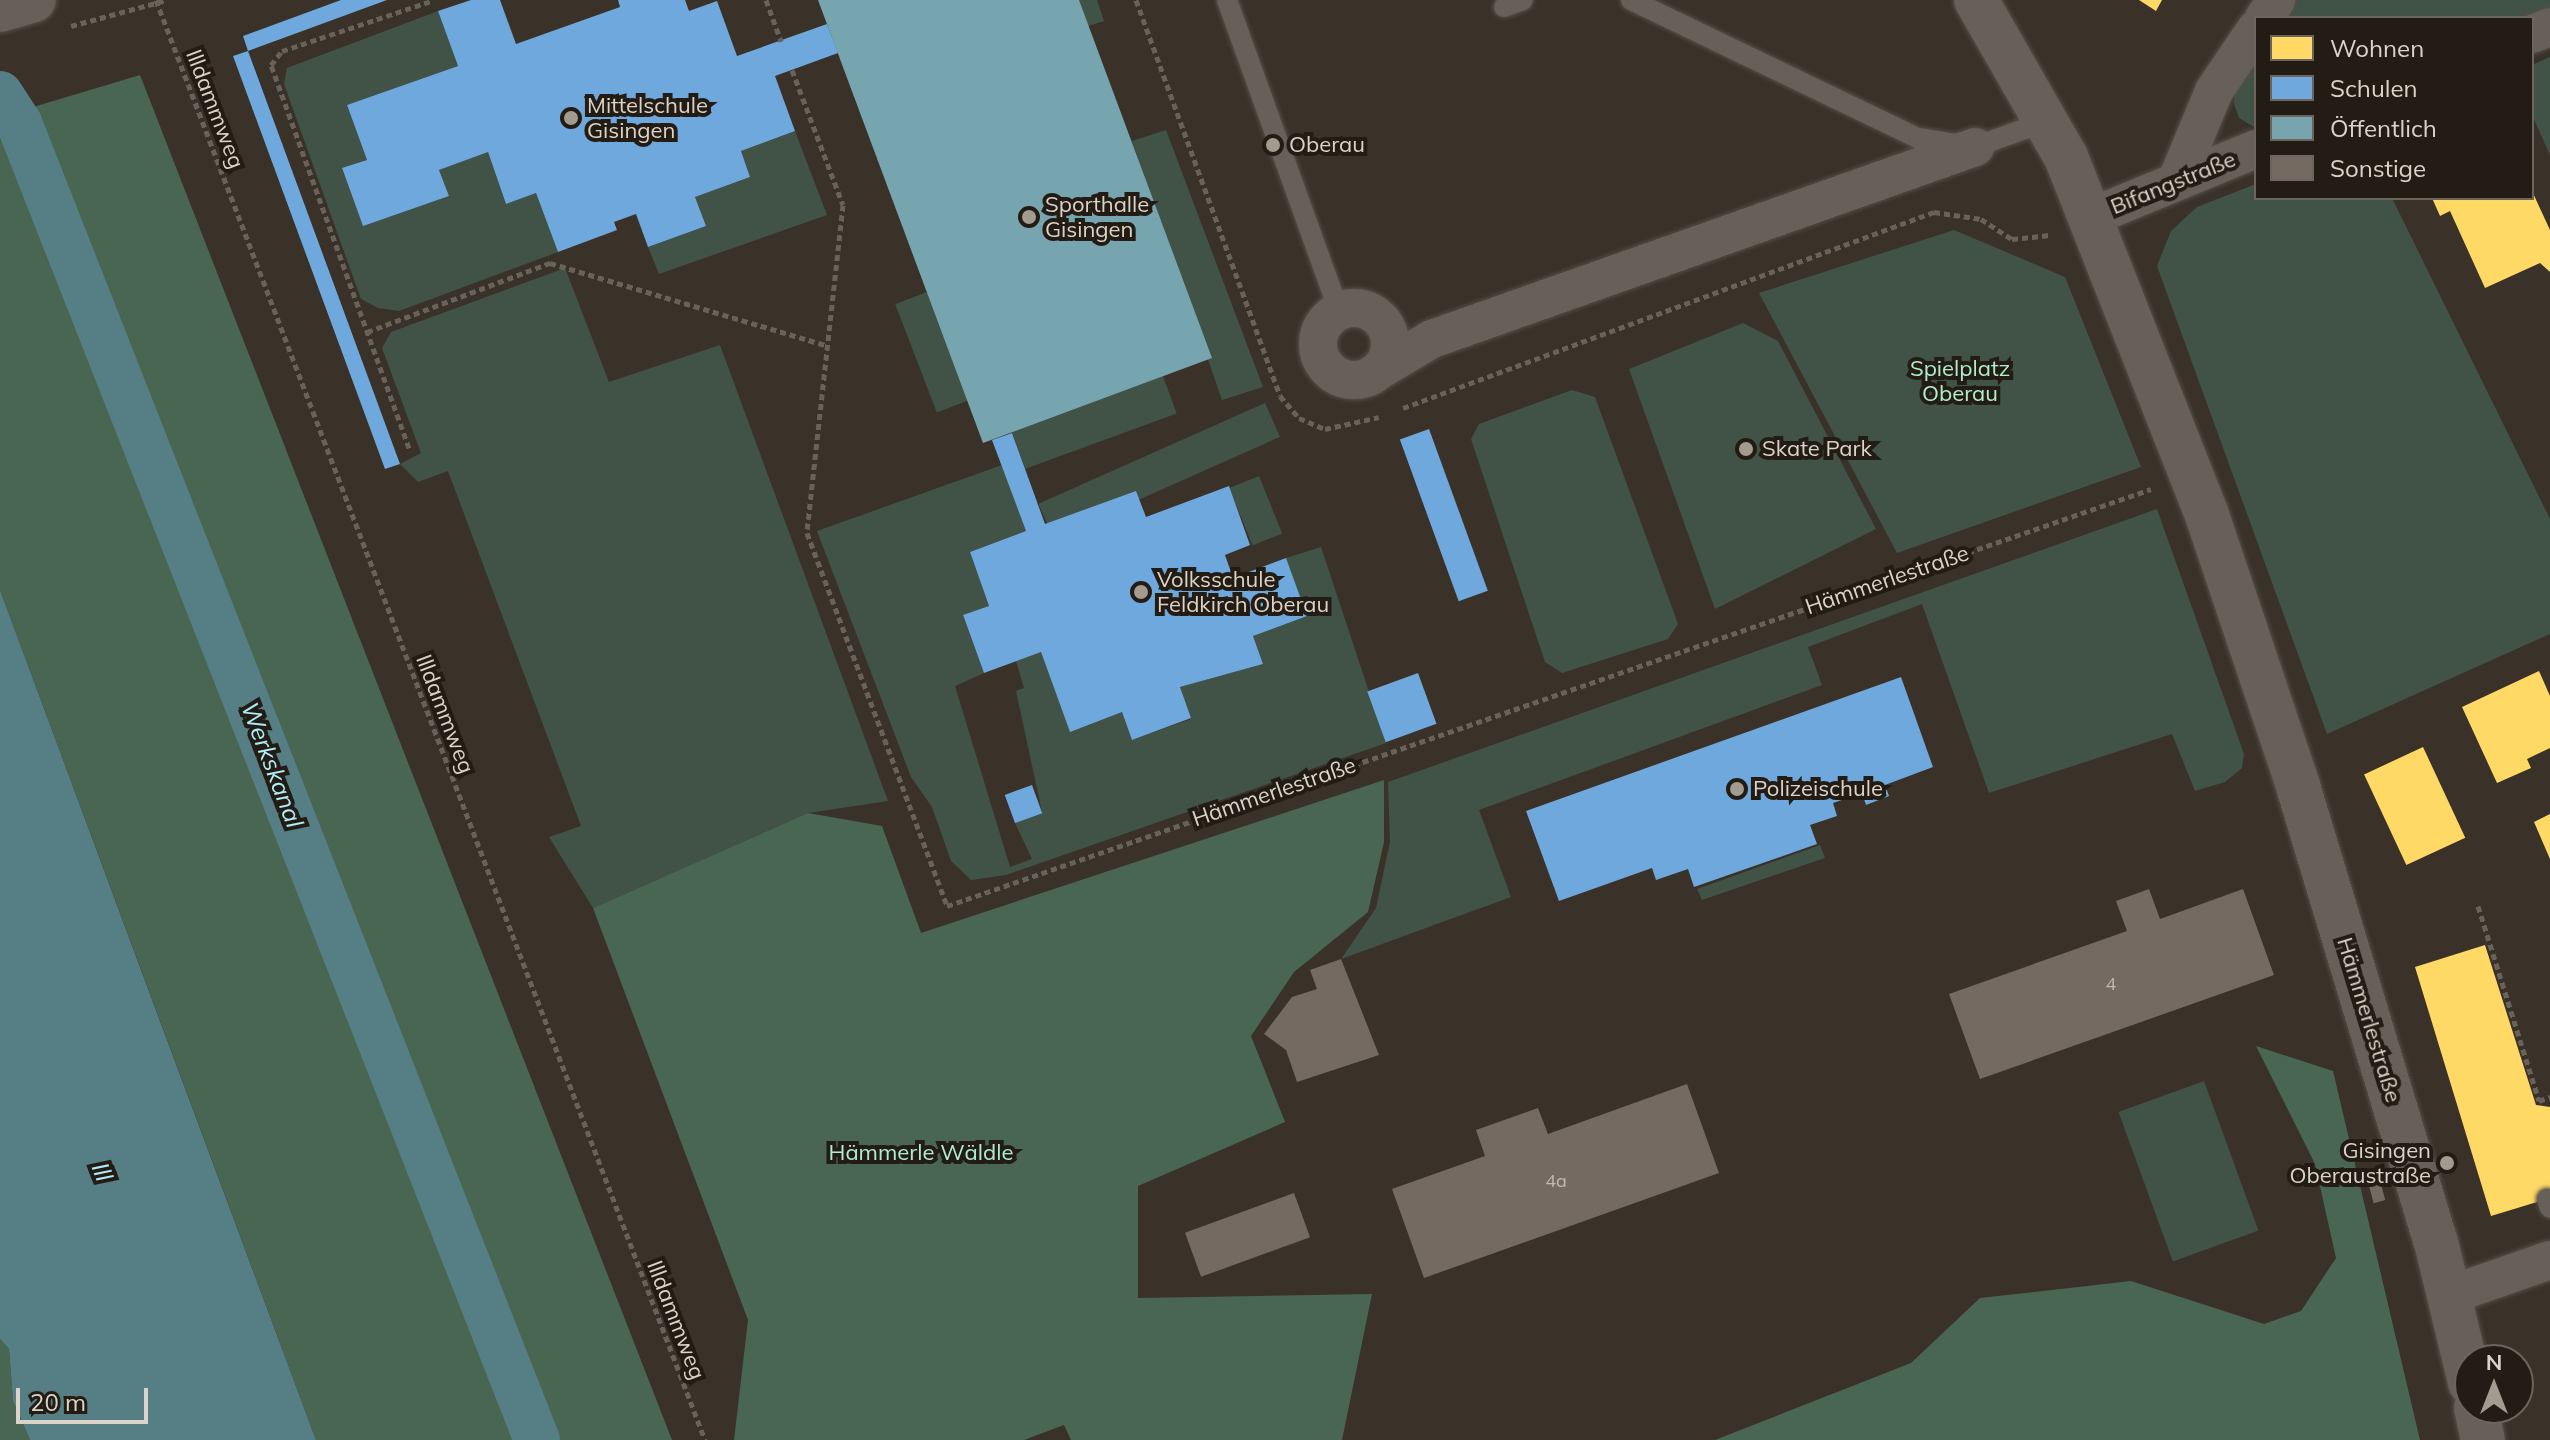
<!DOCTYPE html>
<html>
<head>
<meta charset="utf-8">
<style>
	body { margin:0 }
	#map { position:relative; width:2550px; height:1440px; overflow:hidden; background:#3a3229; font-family:Mulish,sans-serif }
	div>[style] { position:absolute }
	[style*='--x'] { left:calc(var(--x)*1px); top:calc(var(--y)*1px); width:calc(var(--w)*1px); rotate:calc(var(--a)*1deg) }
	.green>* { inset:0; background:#415346; transform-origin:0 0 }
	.forest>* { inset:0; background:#496653 }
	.water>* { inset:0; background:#557e85 }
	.homes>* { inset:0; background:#ffd966; transform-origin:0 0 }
	.schools>* { inset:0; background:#6fa8dc; transform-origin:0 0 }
	.public>* { inset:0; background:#76a5af }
	.canal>* { height:46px; margin:-23px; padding:0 23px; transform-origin:23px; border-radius:23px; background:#557e85 }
	.building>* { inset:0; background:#746a62; transform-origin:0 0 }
	.path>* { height:5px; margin-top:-2.5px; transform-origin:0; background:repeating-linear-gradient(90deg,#68625b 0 6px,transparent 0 10px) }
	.roads { filter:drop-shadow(0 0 2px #554e46) drop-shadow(0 0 2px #554e46) }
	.service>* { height:20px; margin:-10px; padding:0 10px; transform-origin:10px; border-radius:10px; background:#666059 }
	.minor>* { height:38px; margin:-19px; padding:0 19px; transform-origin:19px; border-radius:19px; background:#666059 }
	.minor>.ring { margin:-19px; padding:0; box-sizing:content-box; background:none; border:38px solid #666059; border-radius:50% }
	.tertiary>* { height:44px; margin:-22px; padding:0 22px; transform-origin:22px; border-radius:22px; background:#666059 }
	.secondary>* { height:44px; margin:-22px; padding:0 22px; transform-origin:22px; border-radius:22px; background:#666059 }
	.dots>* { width:22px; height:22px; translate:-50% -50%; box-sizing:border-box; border:4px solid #231c14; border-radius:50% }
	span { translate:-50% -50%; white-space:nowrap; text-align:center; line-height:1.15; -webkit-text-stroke:8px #231c14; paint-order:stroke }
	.number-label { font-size:18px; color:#c2b9ae }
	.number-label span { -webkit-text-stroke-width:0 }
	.poi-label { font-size:22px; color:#dcd3c8 }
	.left { translate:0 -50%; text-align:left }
	.right { translate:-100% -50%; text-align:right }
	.street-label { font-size:22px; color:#dcd3c8 }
	.park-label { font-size:22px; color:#afeeca }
	.water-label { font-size:24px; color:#afedf9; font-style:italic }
	.legend { position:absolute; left:2254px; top:16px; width:280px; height:184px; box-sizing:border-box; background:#231c14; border:2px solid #6d655c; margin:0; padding:10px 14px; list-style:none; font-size:24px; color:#dcd3c8 }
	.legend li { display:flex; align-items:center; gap:16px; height:40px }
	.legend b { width:40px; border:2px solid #6d655c }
	.north { position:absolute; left:2454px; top:1344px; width:80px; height:80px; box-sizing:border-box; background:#231c14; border:2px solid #6d655c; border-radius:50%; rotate:0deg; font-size:22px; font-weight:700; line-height:32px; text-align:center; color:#dcd3c8 }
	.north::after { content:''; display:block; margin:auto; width:28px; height:36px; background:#a39b90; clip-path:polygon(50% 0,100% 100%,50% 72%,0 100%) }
	.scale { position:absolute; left:16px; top:1388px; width:132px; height:36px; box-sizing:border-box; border:4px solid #dcd3c8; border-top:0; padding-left:10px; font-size:24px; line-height:28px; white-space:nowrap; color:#dcd3c8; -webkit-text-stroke:6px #231c14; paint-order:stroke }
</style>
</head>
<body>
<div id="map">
	<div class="green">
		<div style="clip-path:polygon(1079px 0,1097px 0,1104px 21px,1088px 26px)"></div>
		<div style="clip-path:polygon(2296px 0,2550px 0,2550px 11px,2532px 18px,2284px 18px)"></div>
		<div style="clip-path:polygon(438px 11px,458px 66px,347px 105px,367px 160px,342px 169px,363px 225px,449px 196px,439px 170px,488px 152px,506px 204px,536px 193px,558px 252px,399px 311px,378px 308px,361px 299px,284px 84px,287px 68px)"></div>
		<div style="clip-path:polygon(2550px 57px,2550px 155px,2532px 115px,2532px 65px)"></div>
		<div style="clip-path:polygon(2256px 58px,2256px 128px,2239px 118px,2234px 104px,2235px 88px)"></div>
		<div style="clip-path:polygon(1166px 130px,1263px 387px,1222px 400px,1132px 141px)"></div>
		<div style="clip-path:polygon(795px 131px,827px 215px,659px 274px,648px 247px,706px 226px,695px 197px,750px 177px,741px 151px)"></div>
		<div style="clip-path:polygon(2256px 184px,2256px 198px,2392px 198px,2550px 519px,2550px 634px,2327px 734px,2157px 266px,2171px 231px,2197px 207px)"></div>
		<div style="clip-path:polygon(1954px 230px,2065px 277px,2141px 467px,1897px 553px,1759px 293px)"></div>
		<div style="clip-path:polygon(565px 268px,609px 382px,720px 345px,888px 801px,808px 813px,593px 908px,549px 837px,581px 826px,448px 471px,418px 482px,400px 464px,421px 453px,382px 348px,391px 332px)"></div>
		<div style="left:927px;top:292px;width:116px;height:34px;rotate:69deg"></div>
		<div style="clip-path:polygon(1743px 323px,1778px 341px,1876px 529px,1715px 609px,1629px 369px)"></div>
		<div style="left:1163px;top:376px;width:40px;height:161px;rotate:70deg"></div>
		<div style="clip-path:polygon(1572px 390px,1595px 397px,1678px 624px,1668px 639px,1562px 673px,1545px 662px,1471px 439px,1479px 424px)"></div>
		<div style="left:1265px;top:403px;width:37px;height:248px;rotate:66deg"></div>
		<div style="clip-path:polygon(1002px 465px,1026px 531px,970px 552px,989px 606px,963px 616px,984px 673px,955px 686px,1010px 867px,1032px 859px,1015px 823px,1042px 812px,1016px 691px,1024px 688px,1016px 661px,1041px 652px,1070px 731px,1122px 712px,1132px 740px,1191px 719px,1180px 687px,1263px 664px,1253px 636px,1286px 558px,1321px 547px,1386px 743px,1006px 875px,971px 880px,951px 861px,932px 807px,911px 777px,817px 531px)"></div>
		<div style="left:1259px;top:476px;width:62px;height:32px;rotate:68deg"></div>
		<div style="clip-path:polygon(2157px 509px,2244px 754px,2242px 768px,2225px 782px,2195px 791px,2172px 734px,1989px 793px,1922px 604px,1808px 647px,1822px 685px,1479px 810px,1511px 897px,1341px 959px,1376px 908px,1390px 842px,1388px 782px)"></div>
		<div style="clip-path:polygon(1820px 845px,1825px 858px,1702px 900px,1697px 889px)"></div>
		<div style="left:2204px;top:1081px;width:159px;height:91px;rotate:70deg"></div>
	</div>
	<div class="forest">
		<div style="clip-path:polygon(140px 75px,672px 1440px,316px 1440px,0 590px,0 117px)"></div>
		<div style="clip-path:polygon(1384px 780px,1384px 842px,1368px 912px,1294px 972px,1251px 1036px,1285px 1122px,1138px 1186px,1138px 1298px,1372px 1294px,1342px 1440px,1071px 1440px,1064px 1425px,1024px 1440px,734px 1440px,748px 1320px,593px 908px,808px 813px,882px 826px,921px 933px)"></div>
		<div style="clip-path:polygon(2256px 1046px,2333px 1071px,2420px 1440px,1715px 1440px,1911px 1363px,1980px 1298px,2131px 1281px,2264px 1324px,2301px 1311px,2336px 1258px,2315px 1164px)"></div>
		<div style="clip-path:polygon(0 1339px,9px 1349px,13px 1401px,30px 1440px,0 1440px)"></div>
	</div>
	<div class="water">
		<div style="clip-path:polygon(0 590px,160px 1021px,316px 1440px,30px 1440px,13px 1401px,9px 1349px,0 1339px)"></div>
	</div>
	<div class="homes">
		<div style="clip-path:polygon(2139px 0,2162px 0,2156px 11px)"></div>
		<div style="clip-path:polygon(2532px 191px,2550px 230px,2550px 272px,2540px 263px,2485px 288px,2450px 211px,2440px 216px,2432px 198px,2532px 198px)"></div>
		<div style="clip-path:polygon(2539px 671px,2550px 696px,2550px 748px,2527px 759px,2531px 768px,2497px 783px,2462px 707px)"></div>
		<div style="left:2423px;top:747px;width:100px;height:65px;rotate:65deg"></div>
		<div style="clip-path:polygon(2550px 814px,2550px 859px,2534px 822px)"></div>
		<div style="clip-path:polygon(2485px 945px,2536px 1105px,2550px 1107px,2550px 1198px,2491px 1216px,2415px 967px)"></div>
	</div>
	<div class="schools">
		<div style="clip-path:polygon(341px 0,387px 0,248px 51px,400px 464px,385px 469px,233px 56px,248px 51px,243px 36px)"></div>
		<div style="clip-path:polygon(471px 0,500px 0,516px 44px,620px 7px,618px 0,685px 0,689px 11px,717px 1px,737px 56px,827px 24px,838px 53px,775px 76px,795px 131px,741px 151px,750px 177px,695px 197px,706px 226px,648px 247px,636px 214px,614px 222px,617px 230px,558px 252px,536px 193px,506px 204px,488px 152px,439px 170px,449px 196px,363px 226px,342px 168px,367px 160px,347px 105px,458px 66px,438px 11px)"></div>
		<div style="left:1429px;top:429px;width:172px;height:31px;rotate:70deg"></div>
		<div style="clip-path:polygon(1012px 433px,1045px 524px,1136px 491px,1146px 517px,1229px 486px,1250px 545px,1225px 555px,1233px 578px,1286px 558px,1307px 616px,1253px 636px,1263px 664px,1180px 687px,1191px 718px,1132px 740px,1122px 712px,1070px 732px,1041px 652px,984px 673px,963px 615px,989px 606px,970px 552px,1026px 531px,992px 440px)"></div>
		<div style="left:1418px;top:673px;width:54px;height:54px;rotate:70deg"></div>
		<div style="clip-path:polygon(1901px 677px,1933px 767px,1885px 785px,1889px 796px,1866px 805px,1862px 793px,1833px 803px,1837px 816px,1810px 825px,1817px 844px,1694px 887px,1688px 869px,1656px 880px,1652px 868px,1559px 901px,1526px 811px)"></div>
		<div style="left:1032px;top:785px;width:30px;height:29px;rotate:70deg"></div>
	</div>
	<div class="public">
		<div style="clip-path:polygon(818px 0,1079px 0,1212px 358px,983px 443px)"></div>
	</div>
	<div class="canal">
		<div style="--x:0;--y:94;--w:35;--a:57"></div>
		<div style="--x:19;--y:123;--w:1415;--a:68.53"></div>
	</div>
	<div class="building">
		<div style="clip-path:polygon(2149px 889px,2160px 919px,2243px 889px,2274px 975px,1980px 1079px,1949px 994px,2127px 931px,2116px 901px)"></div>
		<div style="clip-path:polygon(1341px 959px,1379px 1055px,1297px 1082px,1286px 1050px,1264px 1034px,1292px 997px,1317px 989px,1310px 970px)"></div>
		<div style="clip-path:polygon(1687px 1084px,1719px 1173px,1424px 1278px,1392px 1189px,1485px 1156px,1476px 1130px,1538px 1108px,1548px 1134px)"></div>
		<div style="left:2378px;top:1173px;width:28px;height:12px;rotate:75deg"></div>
		<div style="left:1294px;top:1193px;width:47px;height:116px;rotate:70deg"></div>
	</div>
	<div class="path">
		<div style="--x:156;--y:0;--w:1541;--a:69.13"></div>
		<div style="--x:766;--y:0;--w:44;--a:69.9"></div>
		<div style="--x:1136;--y:0;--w:421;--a:70"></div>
		<div style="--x:1280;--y:396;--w:29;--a:49"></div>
		<div style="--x:1299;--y:418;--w:28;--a:23"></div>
		<div style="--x:1325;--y:429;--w:55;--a:-12.5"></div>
		<div style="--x:71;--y:26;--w:99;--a:-15.2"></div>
		<div style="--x:792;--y:70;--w:144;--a:69.3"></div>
		<div style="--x:843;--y:205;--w:330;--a:96.3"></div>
		<div style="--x:807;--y:533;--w:398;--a:69.4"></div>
		<div style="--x:947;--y:906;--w:1274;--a:-19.1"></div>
		<div style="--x:367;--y:332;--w:196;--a:-20.7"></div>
		<div style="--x:550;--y:263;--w:287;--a:16.6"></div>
		<div style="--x:1403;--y:408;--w:566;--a:-20.26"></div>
		<div style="--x:1934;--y:212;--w:48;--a:8.5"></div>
		<div style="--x:1981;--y:219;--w:37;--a:33"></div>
		<div style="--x:2012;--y:239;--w:38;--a:-6"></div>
		<div style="--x:409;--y:448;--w:407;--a:-109.8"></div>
		<div style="--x:271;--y:65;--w:18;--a:-52"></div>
		<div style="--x:282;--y:51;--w:160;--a:-18.5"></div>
		<div style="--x:2478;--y:906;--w:204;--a:72.6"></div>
		<div style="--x:2539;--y:1101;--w:12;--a:-20"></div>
	</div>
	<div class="roads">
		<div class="service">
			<div style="--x:1227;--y:0;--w:331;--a:70.2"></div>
			<div style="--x:1631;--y:0;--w:318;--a:25.7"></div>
			<div style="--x:1918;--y:138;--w:58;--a:9"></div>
			<div style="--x:1975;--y:147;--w:79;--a:-20"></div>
			<div style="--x:1504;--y:7;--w:20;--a:-20"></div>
			<div style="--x:2547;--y:1199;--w:9;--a:72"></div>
		</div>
		<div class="minor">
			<div style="--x:2264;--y:18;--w:22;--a:-56"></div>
			<div style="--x:2532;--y:34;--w:19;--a:-21"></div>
			<div style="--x:2177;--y:180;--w:96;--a:-67.4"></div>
			<div style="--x:2214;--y:91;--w:75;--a:-55.9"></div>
			<div style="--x:2091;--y:217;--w:178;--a:-22.4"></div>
			<div class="ring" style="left:1318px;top:308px;width:34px;height:34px"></div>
			<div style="--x:1373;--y:374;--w:69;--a:-30.7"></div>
			<div style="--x:1432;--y:339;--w:576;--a:-19.47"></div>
			<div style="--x:2450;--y:1295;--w:106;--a:-19.3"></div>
		</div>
		<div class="tertiary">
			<div style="--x:1976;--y:0;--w:181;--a:60.2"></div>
			<div style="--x:2066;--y:157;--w:385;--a:68.5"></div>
			<div style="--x:2207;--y:515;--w:286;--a:71.4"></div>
			<div style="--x:2298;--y:786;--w:476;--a:73.2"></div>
			<div style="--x:2436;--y:1242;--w:145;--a:76.4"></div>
			<div style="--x:2476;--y:1408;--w:33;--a:78"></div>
		</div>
		<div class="secondary">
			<div style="--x:0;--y:10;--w:35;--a:-16"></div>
		</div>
	</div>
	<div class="dots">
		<div style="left:571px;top:118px;background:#a39b90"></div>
		<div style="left:1273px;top:145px;background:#a39b90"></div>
		<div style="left:1029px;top:217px;background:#a39b90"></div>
		<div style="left:1746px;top:449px;background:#a39b90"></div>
		<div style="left:1141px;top:592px;background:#a39b90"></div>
		<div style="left:1737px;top:789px;background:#a39b90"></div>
		<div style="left:2447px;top:1163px;background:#a39b90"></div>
	</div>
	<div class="number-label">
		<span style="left:2111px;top:984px">4</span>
		<span style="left:1556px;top:1181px">4a</span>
	</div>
	<div class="poi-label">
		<span class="left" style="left:587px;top:118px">Mittelschule<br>Gisingen</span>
		<span class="left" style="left:1289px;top:145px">Oberau</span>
		<span class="left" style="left:1045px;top:217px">Sporthalle<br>Gisingen</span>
		<span class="left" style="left:1762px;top:449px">Skate Park</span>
		<span class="left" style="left:1157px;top:592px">Volksschule<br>Feldkirch Oberau</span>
		<span class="left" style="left:1753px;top:789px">Polizeischule</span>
		<span class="right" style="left:2431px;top:1163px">Gisingen<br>Oberaustraße</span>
	</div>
	<div class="street-label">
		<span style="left:215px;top:109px;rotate:69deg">Illdammweg</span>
		<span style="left:2173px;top:183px;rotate:-22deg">Bifangstraße</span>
		<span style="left:1887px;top:580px;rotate:-19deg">Hämmerlestraße</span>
		<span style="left:445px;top:714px;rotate:69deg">Illdammweg</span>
		<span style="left:1274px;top:792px;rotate:-19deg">Hämmerlestraße</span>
		<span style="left:2369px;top:1020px;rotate:73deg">Hämmerlestraße</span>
		<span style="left:676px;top:1320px;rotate:69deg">Illdammweg</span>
	</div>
	<div class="park-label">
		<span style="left:1960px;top:381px">Spielplatz<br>Oberau</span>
		<span style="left:921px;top:1153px">Hämmerle Wäldle</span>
	</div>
	<div class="water-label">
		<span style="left:272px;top:765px;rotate:69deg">Werkskanal</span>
		<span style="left:102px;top:1172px;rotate:69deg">Ill</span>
	</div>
	<ul class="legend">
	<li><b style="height:22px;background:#ffd966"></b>Wohnen</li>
	<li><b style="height:22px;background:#6fa8dc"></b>Schulen</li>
	<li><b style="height:22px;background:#76a5af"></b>Öffentlich</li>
	<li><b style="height:22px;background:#746a62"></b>Sonstige</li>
	</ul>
	<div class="north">N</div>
	<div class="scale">20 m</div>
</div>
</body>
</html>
